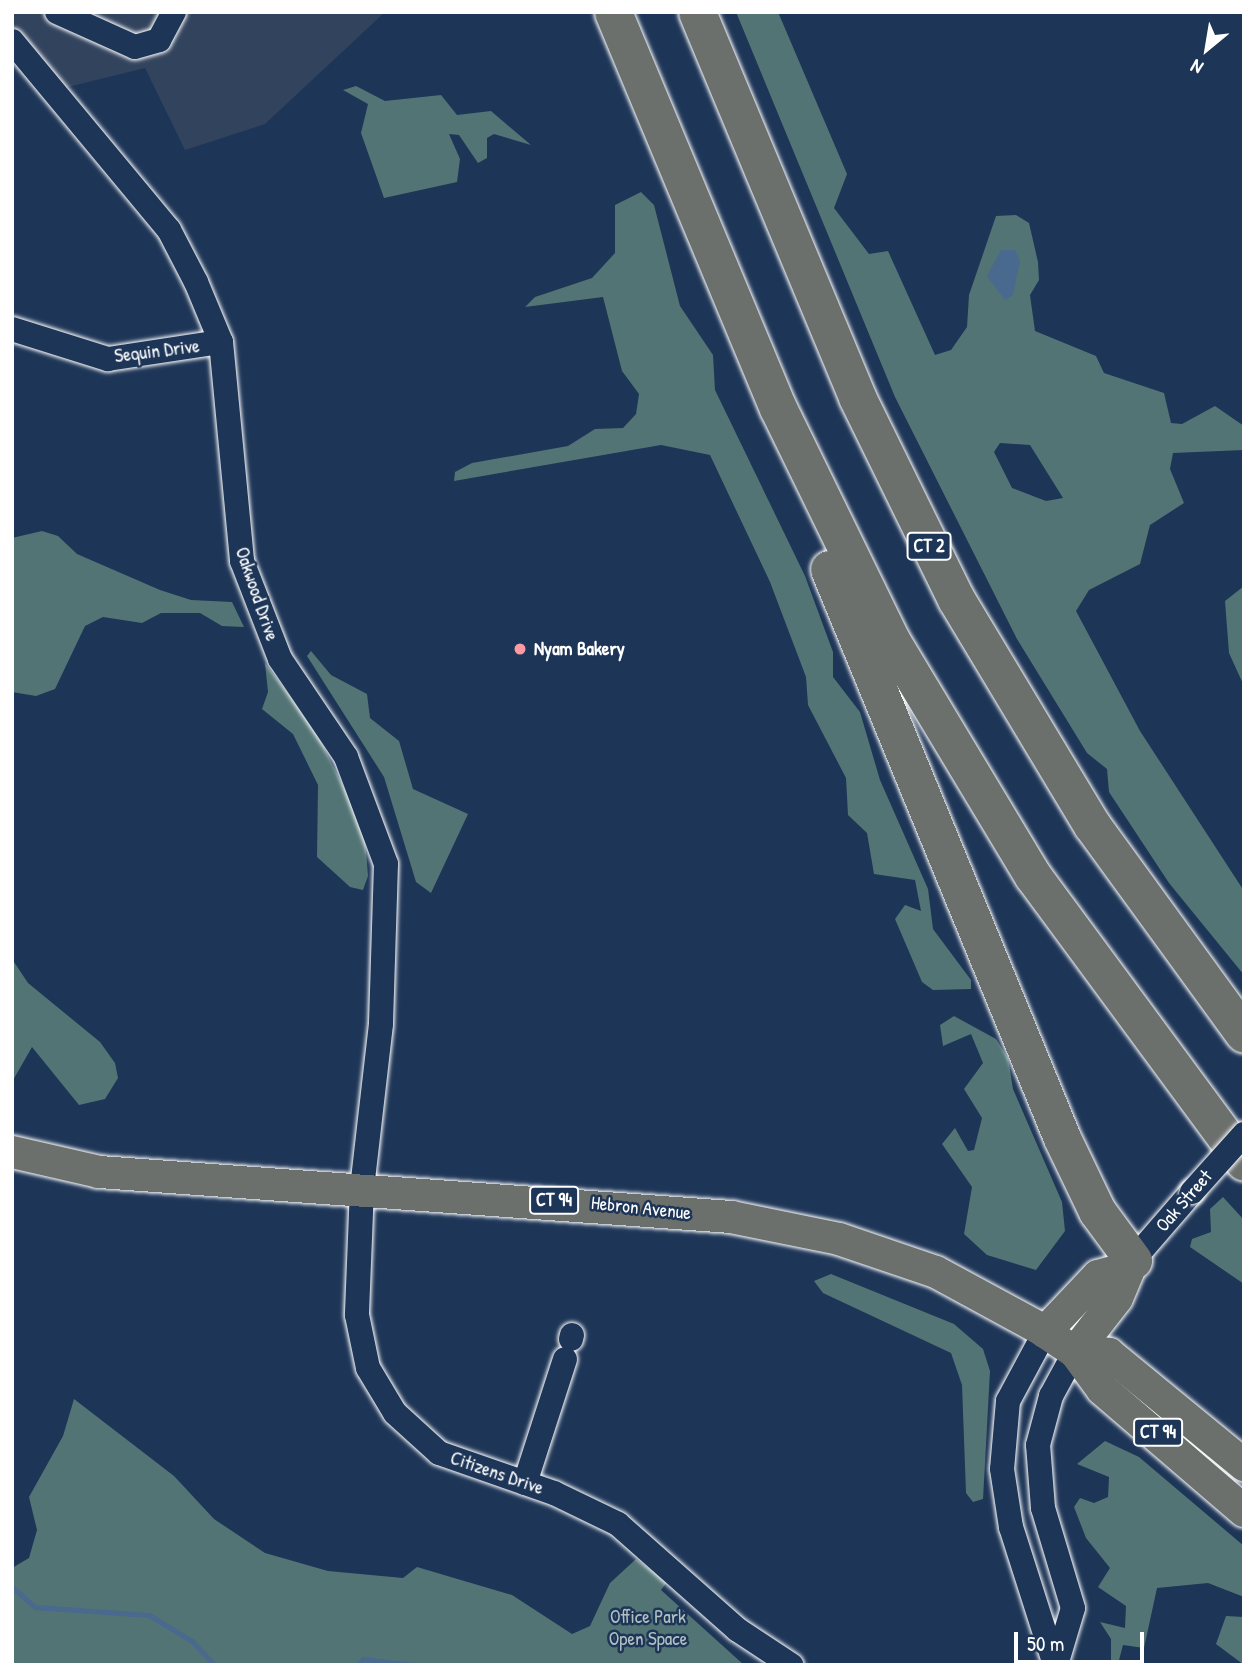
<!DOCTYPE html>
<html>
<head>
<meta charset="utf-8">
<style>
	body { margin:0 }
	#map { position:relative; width:1256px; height:1677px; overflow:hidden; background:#1d3557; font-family:"Patrick Hand",sans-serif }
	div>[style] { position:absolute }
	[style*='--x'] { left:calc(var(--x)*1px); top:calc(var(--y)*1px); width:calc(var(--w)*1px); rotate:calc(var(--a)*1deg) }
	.built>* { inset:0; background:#32435e }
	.green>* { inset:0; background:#527475 }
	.water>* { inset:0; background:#49698e }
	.stream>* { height:5px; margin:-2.5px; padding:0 2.5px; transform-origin:2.5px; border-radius:2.5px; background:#49698e }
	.roads { filter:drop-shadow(0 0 2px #fff) drop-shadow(0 0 2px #fff) }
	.minor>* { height:24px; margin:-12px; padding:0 12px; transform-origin:12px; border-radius:12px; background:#1d3557 }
	.major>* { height:32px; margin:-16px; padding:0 16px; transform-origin:16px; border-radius:16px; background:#6b706d }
	.highway>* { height:37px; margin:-18.5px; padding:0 18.5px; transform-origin:18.5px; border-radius:18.5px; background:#6b706d }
	.bridges { filter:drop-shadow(0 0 2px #fff) drop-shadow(0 0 2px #fff) }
	.minor-bridge>* { height:24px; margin:-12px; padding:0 12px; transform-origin:12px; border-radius:12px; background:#1d3557 }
	.dots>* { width:19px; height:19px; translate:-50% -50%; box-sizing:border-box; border:4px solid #1d3557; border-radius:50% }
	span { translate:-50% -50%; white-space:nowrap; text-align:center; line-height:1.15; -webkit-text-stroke:5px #1d3557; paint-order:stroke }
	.shield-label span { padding:2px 5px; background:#1d3557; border:2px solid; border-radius:5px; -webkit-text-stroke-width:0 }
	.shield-label { font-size:18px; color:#fff; font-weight:700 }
	.street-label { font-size:19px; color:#fff }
	.poi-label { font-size:19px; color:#fff; font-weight:700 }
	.left { translate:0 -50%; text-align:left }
	.park-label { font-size:19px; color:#b1c0c1 }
	.frame { position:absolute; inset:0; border:14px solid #fff; pointer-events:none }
	.north { position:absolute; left:1172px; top:14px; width:70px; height:70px; -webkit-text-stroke:5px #1d3557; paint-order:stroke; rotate:210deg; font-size:19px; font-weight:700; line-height:28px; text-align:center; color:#fff }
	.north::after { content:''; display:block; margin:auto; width:24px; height:32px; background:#fff; clip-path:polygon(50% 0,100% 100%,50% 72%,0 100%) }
	.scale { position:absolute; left:1014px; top:1632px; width:130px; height:32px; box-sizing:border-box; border:4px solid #fff; border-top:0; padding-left:9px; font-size:21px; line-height:24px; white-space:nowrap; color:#fff; -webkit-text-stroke:5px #1d3557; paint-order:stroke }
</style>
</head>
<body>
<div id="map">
	<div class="built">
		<div style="clip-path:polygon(12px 12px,385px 12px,265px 124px,185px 150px,145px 68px,56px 90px,12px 41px)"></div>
	</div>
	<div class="green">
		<div style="clip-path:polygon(evenodd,736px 12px,778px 12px,847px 174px,834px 208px,869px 254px,888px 251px,935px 355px,951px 350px,967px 327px,969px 295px,996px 216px,1016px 215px,1029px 223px,1038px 262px,1039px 280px,1030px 295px,1035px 331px,1096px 356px,1104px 373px,1164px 393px,1171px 423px,1182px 424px,1215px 406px,1244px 426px,1244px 450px,1173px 453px,1170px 469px,1184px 503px,1150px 525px,1140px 564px,1089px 590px,1076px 611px,1140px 731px,1244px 891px,1244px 975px,1169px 883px,1109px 792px,1107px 769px,1087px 753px,1017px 639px,895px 397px,736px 12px,1000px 443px,1030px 445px,1063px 498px,1046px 501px,1012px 488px,994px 452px,1000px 443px)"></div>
		<div style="clip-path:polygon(356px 86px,385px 101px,441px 95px,457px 115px,491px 111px,531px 145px,494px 134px,487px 138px,487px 158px,478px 163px,459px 135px,449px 134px,460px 159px,457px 182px,384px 198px,361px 133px,368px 104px,343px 90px)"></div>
		<div style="clip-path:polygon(641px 192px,654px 205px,680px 306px,713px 355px,715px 390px,805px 576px,833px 652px,833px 677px,860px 712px,880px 780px,928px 889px,933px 929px,971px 980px,971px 989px,933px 990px,922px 982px,895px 919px,905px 905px,921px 911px,915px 880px,874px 874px,867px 833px,848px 815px,846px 778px,808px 705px,806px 677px,770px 582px,710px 455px,661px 445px,454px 481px,455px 472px,472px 463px,568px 446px,595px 429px,623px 428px,636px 414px,639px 394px,622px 371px,603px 297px,525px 307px,535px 297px,592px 278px,615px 253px,615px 205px)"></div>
		<div style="clip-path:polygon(42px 531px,58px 536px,77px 554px,160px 590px,191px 600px,232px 602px,244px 627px,222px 626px,200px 613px,161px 613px,142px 623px,103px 617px,85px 626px,55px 689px,36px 696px,12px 692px,12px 538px)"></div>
		<div style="clip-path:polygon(1244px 586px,1244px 686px,1229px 653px,1225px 601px)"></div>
		<div style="clip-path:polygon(311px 651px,331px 675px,367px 694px,370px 718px,399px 741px,413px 789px,468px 814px,431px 893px,416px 882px,384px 777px,307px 656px)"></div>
		<div style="clip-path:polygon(265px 663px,315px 730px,364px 828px,368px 876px,363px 890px,350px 887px,317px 857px,318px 785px,293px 734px,262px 709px,268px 692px)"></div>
		<div style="clip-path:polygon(12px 959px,28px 983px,100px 1042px,115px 1063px,118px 1078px,105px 1099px,79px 1105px,32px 1047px,12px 1082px)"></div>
		<div style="clip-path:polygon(954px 1016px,996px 1039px,1008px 1058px,1013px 1089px,1062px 1202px,1065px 1231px,1036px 1270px,987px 1255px,964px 1234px,972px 1187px,942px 1144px,955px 1128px,968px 1151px,974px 1150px,982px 1118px,964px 1089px,983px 1063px,971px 1034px,943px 1046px,940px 1025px)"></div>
		<div style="clip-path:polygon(1223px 1197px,1244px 1220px,1244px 1284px,1190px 1247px,1192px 1239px,1211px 1232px,1210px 1209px)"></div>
		<div style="clip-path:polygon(831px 1274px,954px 1324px,983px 1349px,990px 1371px,983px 1499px,973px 1502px,966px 1493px,962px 1385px,951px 1353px,823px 1293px,814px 1281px)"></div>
		<div style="clip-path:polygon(74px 1399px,174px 1476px,214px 1519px,265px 1553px,328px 1571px,403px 1578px,417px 1567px,512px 1595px,572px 1634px,590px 1626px,610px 1583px,636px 1559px,667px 1582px,661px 1590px,744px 1665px,12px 1665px,12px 1568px,29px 1558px,37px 1530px,29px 1497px,63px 1436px)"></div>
		<div style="clip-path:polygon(1105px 1441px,1139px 1457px,1244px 1546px,1244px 1597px,1208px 1583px,1157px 1588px,1144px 1648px,1123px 1645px,1118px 1664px,1111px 1660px,1111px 1639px,1100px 1622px,1125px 1628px,1126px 1606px,1098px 1587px,1110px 1568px,1086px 1538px,1074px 1507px,1080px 1498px,1094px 1503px,1108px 1497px,1109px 1477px,1077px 1464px)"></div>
		<div style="clip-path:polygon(1226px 1616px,1244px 1617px,1244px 1665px,1216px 1644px)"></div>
	</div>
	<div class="water">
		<div style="clip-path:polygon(1001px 250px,1015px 250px,1020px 261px,1013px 295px,1005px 300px,987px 276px)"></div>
	</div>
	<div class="stream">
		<div style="--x:12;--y:1587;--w:30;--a:41"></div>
		<div style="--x:35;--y:1607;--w:114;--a:4"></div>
		<div style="--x:149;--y:1615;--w:50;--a:31.2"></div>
		<div style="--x:192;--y:1641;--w:33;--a:47"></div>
		<div style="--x:358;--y:1665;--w:8;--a:-50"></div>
		<div style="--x:363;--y:1659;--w:50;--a:6.8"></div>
	</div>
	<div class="roads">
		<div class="minor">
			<div style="--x:57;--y:12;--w:85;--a:24.2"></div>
			<div style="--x:135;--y:47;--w:25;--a:-16"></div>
			<div style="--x:159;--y:40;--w:32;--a:-62"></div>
			<div style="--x:12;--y:41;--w:246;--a:50.3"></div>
			<div style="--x:169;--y:230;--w:59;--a:62.6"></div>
			<div style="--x:196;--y:282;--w:65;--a:67.4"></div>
			<div style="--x:221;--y:342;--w:220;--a:84.5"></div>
			<div style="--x:242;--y:561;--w:105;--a:68.8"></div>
			<div style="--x:280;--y:659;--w:118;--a:56"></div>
			<div style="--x:346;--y:757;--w:114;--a:69.5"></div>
			<div style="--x:386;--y:864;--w:160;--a:91.8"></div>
			<div style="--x:381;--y:1024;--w:165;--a:96.6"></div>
			<div style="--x:362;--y:1188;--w:127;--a:92.3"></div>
			<div style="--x:357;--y:1315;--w:54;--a:78.3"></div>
			<div style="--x:368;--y:1368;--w:52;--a:59"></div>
			<div style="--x:395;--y:1413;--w:59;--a:42.3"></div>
			<div style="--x:439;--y:1453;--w:122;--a:19.2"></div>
			<div style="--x:554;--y:1493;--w:71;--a:25.8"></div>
			<div style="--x:618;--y:1524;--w:160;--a:41.5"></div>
			<div style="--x:738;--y:1630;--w:64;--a:33.4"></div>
			<div style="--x:12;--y:329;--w:101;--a:17.4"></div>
			<div style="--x:108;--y:359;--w:114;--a:-8.6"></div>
			<div style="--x:1133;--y:1260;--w:90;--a:-49.1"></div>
			<div style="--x:1045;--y:1332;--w:78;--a:118.2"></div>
			<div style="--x:1008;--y:1401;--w:68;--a:95"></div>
			<div style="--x:1002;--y:1469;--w:59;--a:81.2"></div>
			<div style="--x:1011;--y:1527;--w:145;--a:72.3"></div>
			<div style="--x:571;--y:1339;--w:4;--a:-76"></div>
			<div style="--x:525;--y:1483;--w:130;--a:-72.1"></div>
			<div style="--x:1056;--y:1665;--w:59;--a:-73.4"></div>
			<div style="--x:1073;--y:1608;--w:104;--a:-106.7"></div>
			<div style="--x:1043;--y:1508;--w:63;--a:-94.5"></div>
			<div style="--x:1038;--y:1445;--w:51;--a:-75.1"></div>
			<div style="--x:1051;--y:1396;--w:50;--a:-61.4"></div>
		</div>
		<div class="major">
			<div style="--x:12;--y:1152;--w:89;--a:12.9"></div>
			<div style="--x:99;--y:1172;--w:634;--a:4.07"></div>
			<div style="--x:731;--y:1217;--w:110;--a:11.5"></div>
			<div style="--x:839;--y:1239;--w:102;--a:18.8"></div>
			<div style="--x:936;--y:1272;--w:117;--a:28.5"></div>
			<div style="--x:1039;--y:1328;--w:43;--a:33.7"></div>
			<div style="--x:1075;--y:1352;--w:46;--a:53.9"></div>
			<div style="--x:1102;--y:1389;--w:187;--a:40.7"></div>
			<div style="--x:1045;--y:1332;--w:77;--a:-46.6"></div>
			<div style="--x:1098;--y:1276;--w:28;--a:-15"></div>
			<div style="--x:1075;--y:1352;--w:34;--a:3"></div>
			<div style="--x:1109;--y:1354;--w:175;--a:39.4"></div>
			<div style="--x:1075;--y:1352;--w:68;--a:-52.1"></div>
			<div style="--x:1117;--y:1298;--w:41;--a:-67.2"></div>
		</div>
		<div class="highway">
			<div style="--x:613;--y:12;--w:429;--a:67.4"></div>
			<div style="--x:778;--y:408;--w:258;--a:64"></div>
			<div style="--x:891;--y:640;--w:275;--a:59"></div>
			<div style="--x:1033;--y:876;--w:355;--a:53.6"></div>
			<div style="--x:697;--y:12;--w:417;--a:67.4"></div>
			<div style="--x:857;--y:397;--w:225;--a:63.9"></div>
			<div style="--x:956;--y:599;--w:264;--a:59"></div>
			<div style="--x:1092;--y:825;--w:258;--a:54"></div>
			<div style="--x:829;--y:569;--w:615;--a:67.73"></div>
			<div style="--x:1062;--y:1138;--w:81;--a:64.4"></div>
			<div style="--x:1097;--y:1211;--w:61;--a:53.7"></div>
		</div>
	</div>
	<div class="bridges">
		<div class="minor-bridge">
			<div style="--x:1192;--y:1192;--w:78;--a:-48.1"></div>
		</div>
	</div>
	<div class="dots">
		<div style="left:520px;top:649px;background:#ff9aa2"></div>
	</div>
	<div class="shield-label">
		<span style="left:929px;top:546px">CT 2</span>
		<span style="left:554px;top:1200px">CT 94</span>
		<span style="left:1158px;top:1432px">CT 94</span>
	</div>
	<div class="street-label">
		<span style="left:157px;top:351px;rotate:-7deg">Sequin Drive</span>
		<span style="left:257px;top:594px;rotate:71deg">Oakwood Drive</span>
		<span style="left:1184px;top:1201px;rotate:-49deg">Oak Street</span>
		<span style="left:641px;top:1208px;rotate:6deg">Hebron Avenue</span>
		<span style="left:497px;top:1473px;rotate:19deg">Citizens Drive</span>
	</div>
	<div class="poi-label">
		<span class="left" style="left:534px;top:649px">Nyam Bakery</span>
	</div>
	<div class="park-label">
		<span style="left:648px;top:1628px">Office Park<br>Open Space</span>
	</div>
	<div class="frame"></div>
	<div class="north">N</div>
	<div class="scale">50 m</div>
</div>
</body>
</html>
